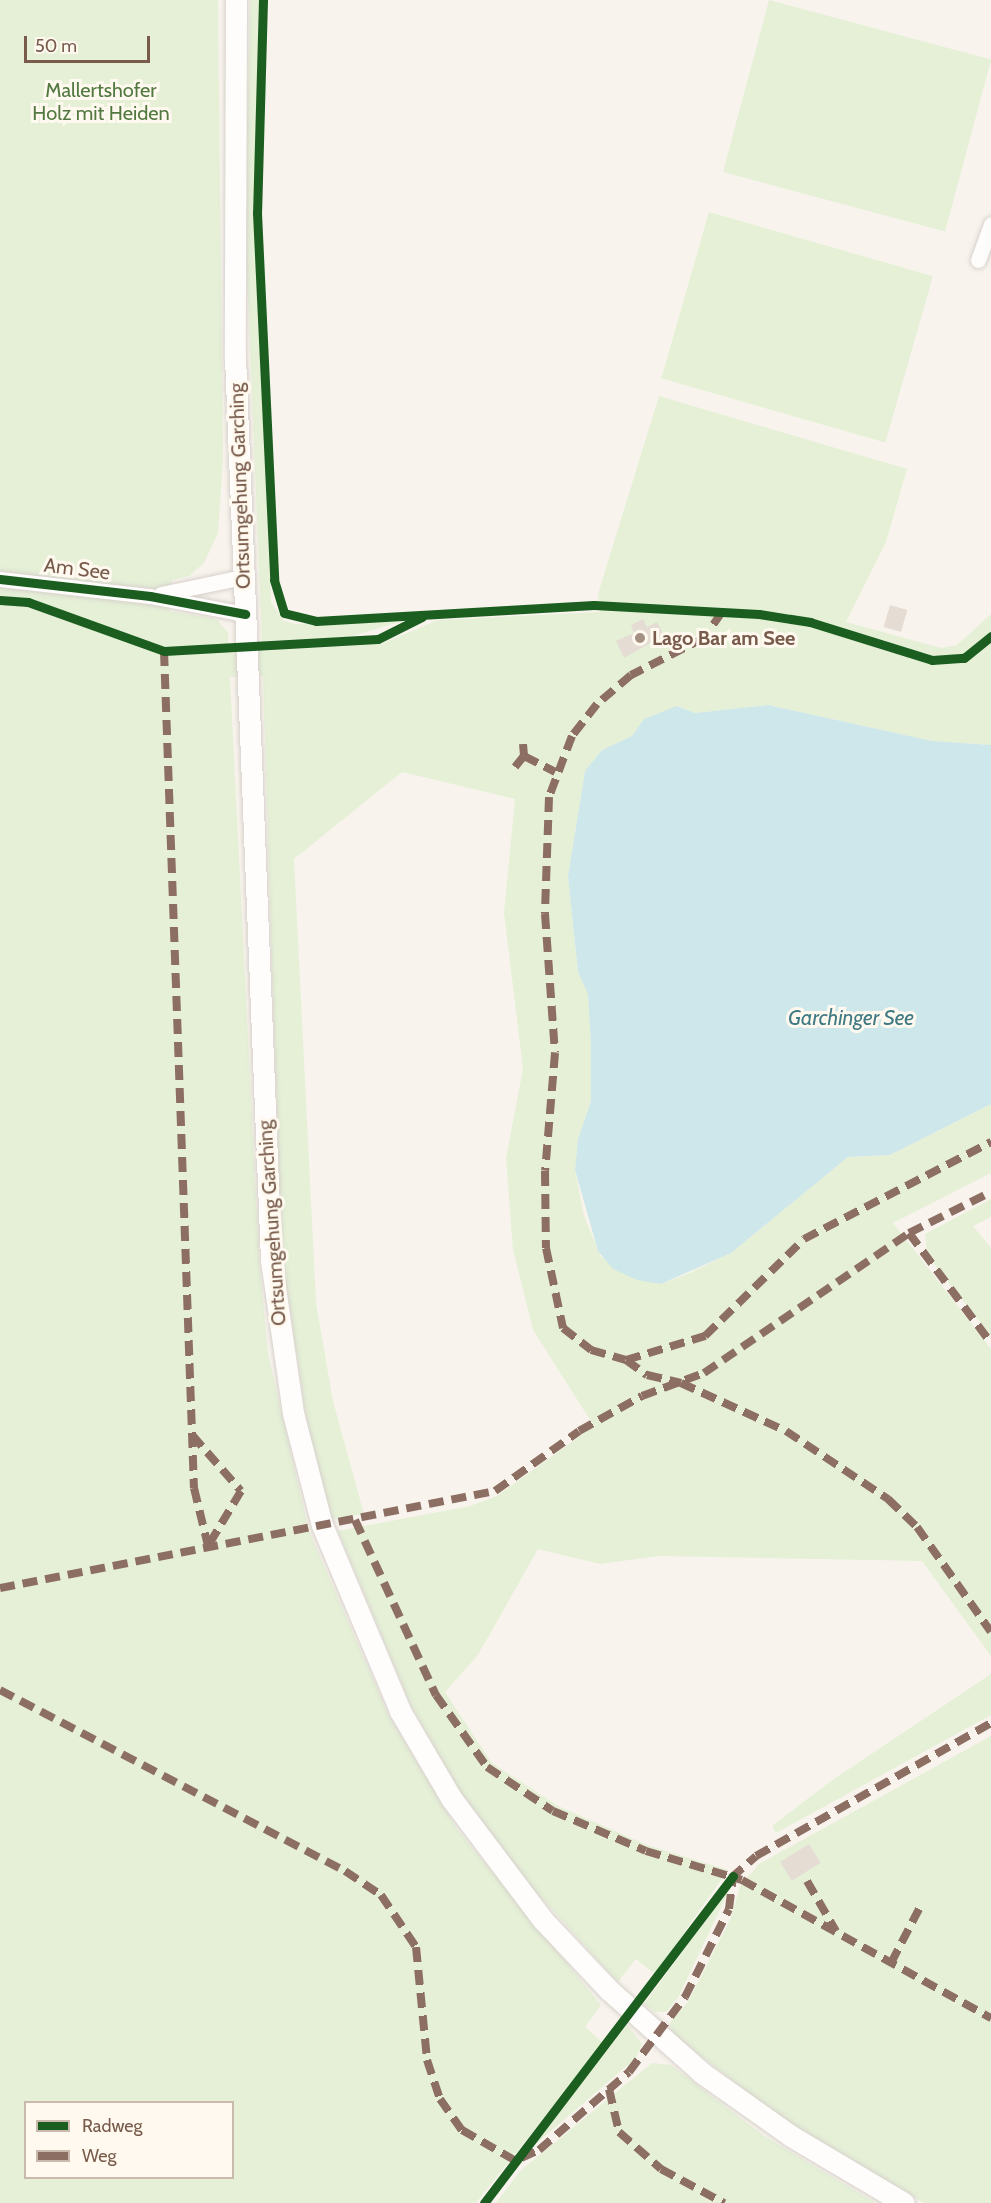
<!DOCTYPE html>
<html>
<head>
<meta charset="utf-8">
<style>
	body { margin:0 }
	#map { position:relative; width:991px; height:2203px; overflow:hidden; background:#f8f4ed; font-family:Cabin,sans-serif }
	div>[style] { position:absolute }
	[style*='--x'] { left:calc(var(--x)*1px); top:calc(var(--y)*1px); width:calc(var(--w)*1px); rotate:calc(var(--a)*1deg) }
	.green>* { inset:0; background:#e5f0d7; transform-origin:0 0 }
	.water>* { inset:0; background:#cde7ea }
	.building>* { inset:0; background:#e5dcd4; transform-origin:0 0 }
	.roads { filter:drop-shadow(0 0 2px #d7d1cb) drop-shadow(0 0 2px #d7d1cb) }
	.street>* { height:15px; margin:-7.5px; padding:0 7.5px; transform-origin:7.5px; border-radius:7.5px; background:#fefdfc }
	.secondary>* { height:21px; margin:-10.5px; padding:0 10.5px; transform-origin:10.5px; border-radius:10.5px; background:#fefdfc }
	.quiet>* { height:8px; margin-top:-4px; transform-origin:0; background:repeating-linear-gradient(90deg,#8d6e63 0 15px,transparent 0 23px) }
	.cycleway>* { height:9px; margin:-4.5px; padding:0 4.5px; transform-origin:4.5px; border-radius:4.5px; background:#1b5e20 }
	.dots>* { width:16px; height:16px; translate:-50% -50%; box-sizing:border-box; border:3px solid #fff9ef; border-radius:50% }
	span { translate:-50% -50%; white-space:nowrap; text-align:center; line-height:1.15; -webkit-text-stroke:6px #fff9ef; paint-order:stroke }
	.park-label { font-size:20px; color:#517940 }
	.street-label { font-size:20px; color:#785b4b }
	.poi-label { font-size:20px; color:#785b4b; font-weight:700 }
	.left { translate:0 -50%; text-align:left }
	.water-label { font-size:21px; color:#407b85; font-style:italic }
	.legend { position:absolute; left:24px; top:2101px; width:210px; height:78px; box-sizing:border-box; background:#fff9ef; border:2px solid #c9baad; margin:0; padding:8px 10px; list-style:none; font-size:18px; color:#785b4b }
	.legend li { display:flex; align-items:center; gap:12px; height:30px }
	.legend b { width:30px; border:2px solid #c9baad }
	.scale { position:absolute; left:24px; top:36px; width:126px; height:27px; box-sizing:border-box; border:3px solid #785b4b; border-top:0; padding-left:8px; font-size:18px; line-height:21px; white-space:nowrap; color:#785b4b; -webkit-text-stroke:4px #fff9ef; paint-order:stroke }
</style>
</head>
<body>
<div id="map">
	<div class="green">
		<div style="clip-path:polygon(evenodd,0 0,218px 0,223px 459px,218px 533px,204px 563px,189px 576px,172px 580px,169px 611px,216px 619px,228px 632px,229px 653px,381px 644px,438px 620px,600px 612px,598px 594px,659px 396px,907px 469px,886px 542px,846px 622px,941px 648px,957px 645px,991px 614px,991px 745px,932px 741px,768px 705px,695px 713px,678px 706px,644px 719px,632px 736px,602px 750px,585px 771px,568px 876px,578px 972px,588px 993px,591px 1044px,591px 1101px,578px 1139px,575px 1170px,584px 1216px,601px 1257px,661px 1284px,690px 1273px,731px 1253px,848px 1157px,890px 1155px,991px 1104px,991px 1173px,893px 1223px,991px 1349px,991px 1656px,922px 1561px,659px 1556px,600px 1564px,538px 1549px,478px 1655px,445px 1692px,492px 1763px,558px 1806px,647px 1845px,728px 1870px,655px 1974px,636px 1959px,618px 1982px,518px 1872px,461px 1793px,411px 1706px,338px 1531px,470px 1506px,497px 1496px,594px 1426px,533px 1330px,513px 1250px,506px 1158px,523px 1069px,504px 913px,515px 799px,402px 772px,294px 859px,316px 1303px,333px 1401px,364px 1514px,332px 1519px,307px 1423px,281px 1251px,263px 676px,230px 677px,259px 1258px,268px 1354px,309px 1531px,388px 1714px,457px 1829px,601px 2005px,585px 2027px,603px 2043px,476px 2203px,0 2203px,0 0,26px 2102px,232px 2102px,232px 2178px,26px 2178px,26px 2102px)"></div>
		<div style="clip-path:polygon(250px 0,259px 0,254px 218px,271px 602px,284px 621px,296px 624px,400px 622px,349px 637px,262px 641px,245px 226px)"></div>
		<div style="left:769px;top:0;width:230px;height:178px;rotate:15deg"></div>
		<div style="left:709px;top:212px;width:233px;height:173px;rotate:16deg"></div>
		<div style="clip-path:polygon(991px 1199px,991px 1217px,973px 1226px,991px 1248px,991px 1336px,927px 1255px,925px 1234px)"></div>
		<div style="clip-path:polygon(991px 1674px,991px 1715px,776px 1833px,772px 1826px,831px 1781px)"></div>
		<div style="clip-path:polygon(991px 1736px,991px 2203px,924px 2203px,798px 2131px,671px 2033px,670px 2023px,688px 2002px,731px 1918px,740px 1886px,759px 1864px)"></div>
		<div style="clip-path:polygon(730px 1888px,679px 1996px,666px 2012px,655px 2012px,644px 2004px)"></div>
		<div style="clip-path:polygon(627px 2025px,642px 2044px,636px 2058px,530px 2149px)"></div>
		<div style="clip-path:polygon(652px 2063px,671px 2065px,764px 2136px,876px 2203px,496px 2203px,520px 2171px)"></div>
	</div>
	<div class="water">
		<div style="clip-path:polygon(768px 705px,932px 741px,991px 745px,991px 1104px,890px 1155px,848px 1157px,731px 1253px,661px 1284px,637px 1280px,613px 1269px,598px 1251px,575px 1170px,578px 1139px,591px 1101px,591px 1044px,588px 994px,578px 972px,568px 876px,585px 771px,602px 750px,632px 736px,644px 719px,677px 706px,695px 713px)"></div>
	</div>
	<div class="building">
		<div style="left:890px;top:605px;width:18px;height:23px;rotate:16deg"></div>
		<div style="clip-path:polygon(643px 619px,647px 627px,657px 622px,664px 635px,624px 658px,616px 641px,634px 633px,631px 625px)"></div>
		<div style="left:809px;top:1844px;width:22px;height:34px;rotate:58deg"></div>
	</div>
	<div class="roads">
		<div class="street">
			<div style="--x:978;--y:260;--w:38;--a:-70"></div>
			<div style="--x:0;--y:579;--w:151;--a:6.5"></div>
			<div style="--x:150;--y:596;--w:97;--a:10.7"></div>
			<div style="--x:161;--y:594;--w:84;--a:-11.7"></div>
		</div>
		<div class="secondary">
			<div style="--x:236;--y:0;--w:356;--a:90.2"></div>
			<div style="--x:235;--y:356;--w:905;--a:87.72"></div>
			<div style="--x:271;--y:1260;--w:155;--a:81.8"></div>
			<div style="--x:293;--y:1413;--w:116;--a:75.5"></div>
			<div style="--x:322;--y:1525;--w:202;--a:67.2"></div>
			<div style="--x:400;--y:1711;--w:101;--a:59.6"></div>
			<div style="--x:451;--y:1798;--w:153;--a:53"></div>
			<div style="--x:543;--y:1920;--w:96;--a:46.7"></div>
			<div style="--x:609;--y:1990;--w:125;--a:41.7"></div>
			<div style="--x:702;--y:2073;--w:109;--a:35.3"></div>
			<div style="--x:791;--y:2136;--w:131;--a:30.7"></div>
		</div>
	</div>
	<div class="quiet">
		<div style="--x:722;--y:612;--w:32;--a:125"></div>
		<div style="--x:704;--y:638;--w:82;--a:153.1"></div>
		<div style="--x:631;--y:675;--w:45;--a:139.5"></div>
		<div style="--x:597;--y:704;--w:41;--a:128"></div>
		<div style="--x:572;--y:736;--w:65;--a:110.7"></div>
		<div style="--x:549;--y:797;--w:117;--a:92"></div>
		<div style="--x:545;--y:914;--w:139;--a:85.9"></div>
		<div style="--x:555;--y:1053;--w:118;--a:94.8"></div>
		<div style="--x:545;--y:1171;--w:77;--a:89.3"></div>
		<div style="--x:546;--y:1248;--w:82;--a:78"></div>
		<div style="--x:563;--y:1328;--w:36;--a:38"></div>
		<div style="--x:591;--y:1350;--w:36;--a:16"></div>
		<div style="--x:626;--y:1360;--w:83;--a:-16.9"></div>
		<div style="--x:705;--y:1336;--w:139;--a:-44.4"></div>
		<div style="--x:804;--y:1239;--w:211;--a:-27.4"></div>
		<div style="--x:164;--y:651;--w:838;--a:87.95"></div>
		<div style="--x:194;--y:1488;--w:60;--a:76.4"></div>
		<div style="--x:523;--y:744;--w:12;--a:85"></div>
		<div style="--x:524;--y:756;--w:35;--a:27"></div>
		<div style="--x:515;--y:767;--w:14;--a:-51"></div>
		<div style="--x:909;--y:1233;--w:137;--a:53.3"></div>
		<div style="--x:626;--y:1360;--w:26;--a:36"></div>
		<div style="--x:647;--y:1375;--w:35;--a:13"></div>
		<div style="--x:681;--y:1383;--w:115;--a:24.6"></div>
		<div style="--x:786;--y:1431;--w:123;--a:33.7"></div>
		<div style="--x:888;--y:1499;--w:40;--a:44"></div>
		<div style="--x:917;--y:1527;--w:128;--a:54.8"></div>
		<div style="--x:192;--y:1435;--w:74;--a:48.8"></div>
		<div style="--x:241;--y:1491;--w:64;--a:121"></div>
		<div style="--x:355;--y:1520;--w:193;--a:65.2"></div>
		<div style="--x:436;--y:1695;--w:88;--a:54.7"></div>
		<div style="--x:487;--y:1767;--w:79;--a:33.7"></div>
		<div style="--x:553;--y:1811;--w:101;--a:23.3"></div>
		<div style="--x:646;--y:1851;--w:100;--a:16.8"></div>
		<div style="--x:742;--y:1880;--w:285;--a:29"></div>
		<div style="--x:0;--y:1588;--w:504;--a:-11.09"></div>
		<div style="--x:495;--y:1491;--w:103;--a:-35.5"></div>
		<div style="--x:579;--y:1431;--w:72;--a:-29.1"></div>
		<div style="--x:642;--y:1396;--w:66;--a:-20.4"></div>
		<div style="--x:704;--y:1373;--w:248;--a:-34.3"></div>
		<div style="--x:909;--y:1233;--w:92;--a:-26.6"></div>
		<div style="--x:0;--y:1690;--w:390;--a:27.7"></div>
		<div style="--x:345;--y:1871;--w:43;--a:33.7"></div>
		<div style="--x:381;--y:1895;--w:63;--a:56.1"></div>
		<div style="--x:416;--y:1947;--w:114;--a:84.4"></div>
		<div style="--x:427;--y:2060;--w:41;--a:71.6"></div>
		<div style="--x:440;--y:2099;--w:38;--a:55"></div>
		<div style="--x:462;--y:2130;--w:62;--a:29.9"></div>
		<div style="--x:731;--y:1878;--w:33;--a:-41"></div>
		<div style="--x:756;--y:1856;--w:270;--a:-29.5"></div>
		<div style="--x:807;--y:1881;--w:58;--a:59.9"></div>
		<div style="--x:891;--y:1963;--w:61;--a:-62.6"></div>
		<div style="--x:609;--y:2089;--w:44;--a:76.9"></div>
		<div style="--x:619;--y:2132;--w:56;--a:41.4"></div>
		<div style="--x:661;--y:2169;--w:72;--a:28.4"></div>
		<div style="--x:521;--y:2158;--w:20;--a:-24"></div>
		<div style="--x:539;--y:2150;--w:119;--a:-40.9"></div>
		<div style="--x:629;--y:2072;--w:94;--a:-53.3"></div>
		<div style="--x:685;--y:1997;--w:98;--a:-63.4"></div>
		<div style="--x:729;--y:1909;--w:33;--a:-83"></div>
	</div>
	<div class="cycleway">
		<div style="--x:263;--y:0;--w:213;--a:91.6"></div>
		<div style="--x:257;--y:213;--w:367;--a:87.3"></div>
		<div style="--x:274;--y:580;--w:34;--a:73"></div>
		<div style="--x:284;--y:613;--w:33;--a:14"></div>
		<div style="--x:316;--y:621;--w:278;--a:-3.3"></div>
		<div style="--x:594;--y:605;--w:165;--a:3.1"></div>
		<div style="--x:759;--y:614;--w:52;--a:8.9"></div>
		<div style="--x:810;--y:622;--w:128;--a:17.3"></div>
		<div style="--x:932;--y:660;--w:32;--a:-4"></div>
		<div style="--x:964;--y:658;--w:35;--a:-39"></div>
		<div style="--x:0;--y:579;--w:151;--a:6.5"></div>
		<div style="--x:150;--y:596;--w:97;--a:10.7"></div>
		<div style="--x:0;--y:600;--w:28;--a:4"></div>
		<div style="--x:28;--y:602;--w:145;--a:19.8"></div>
		<div style="--x:164;--y:651;--w:214;--a:-3.2"></div>
		<div style="--x:378;--y:639;--w:49;--a:-26.6"></div>
		<div style="--x:484;--y:2203;--w:411;--a:-52.7"></div>
	</div>
	<div class="dots">
		<div style="left:640px;top:638px;background:#a59184"></div>
	</div>
	<div class="park-label">
		<span style="left:101px;top:102px">Mallertshofer<br>Holz mit Heiden</span>
	</div>
	<div class="street-label">
		<span style="left:240px;top:486px;rotate:-92deg">Ortsumgehung Garching</span>
		<span style="left:77px;top:569px;rotate:7deg">Am See</span>
		<span style="left:272px;top:1223px;rotate:-94deg">Ortsumgehung Garching</span>
	</div>
	<div class="poi-label">
		<span class="left" style="left:652px;top:638px">Lago Bar am See</span>
	</div>
	<div class="water-label">
		<span style="left:851px;top:1018px">Garchinger See</span>
	</div>
	<ul class="legend">
	<li><b style="height:8px;background:#1b5e20"></b>Radweg</li>
	<li><b style="height:8px;background:#8d6e63"></b>Weg</li>
	</ul>
	<div class="scale">50 m</div>
</div>
</body>
</html>
